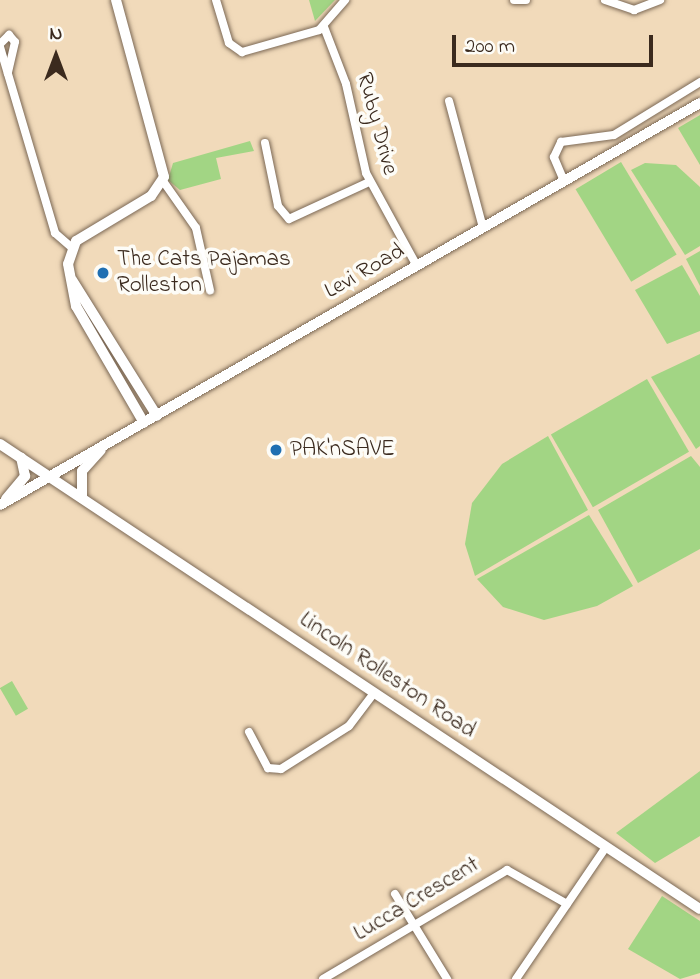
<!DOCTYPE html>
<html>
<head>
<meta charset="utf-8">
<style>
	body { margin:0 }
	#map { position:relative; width:700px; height:979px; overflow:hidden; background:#f1daba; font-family:"Indie Flower",sans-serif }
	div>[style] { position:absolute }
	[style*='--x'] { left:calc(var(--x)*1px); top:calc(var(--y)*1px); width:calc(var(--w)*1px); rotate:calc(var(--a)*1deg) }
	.green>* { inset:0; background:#a2d584; transform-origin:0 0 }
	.roads { filter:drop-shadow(0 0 2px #7b6855) drop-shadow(0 0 2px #7b6855) }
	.street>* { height:8px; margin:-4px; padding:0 4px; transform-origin:4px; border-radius:4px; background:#fff }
	.secondary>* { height:10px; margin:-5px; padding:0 5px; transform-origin:5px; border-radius:5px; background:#fff }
	.dots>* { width:19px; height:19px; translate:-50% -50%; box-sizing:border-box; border:4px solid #fdfcf7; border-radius:50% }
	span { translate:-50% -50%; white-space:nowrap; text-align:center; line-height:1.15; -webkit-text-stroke:7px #fdfcf7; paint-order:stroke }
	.street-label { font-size:23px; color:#3b2a1e }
	.poi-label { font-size:23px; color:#3b2a1e }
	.left { translate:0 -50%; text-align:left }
	.north { position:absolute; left:21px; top:21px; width:70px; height:70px; -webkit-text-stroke:5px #fdfcf7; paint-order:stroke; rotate:0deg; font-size:19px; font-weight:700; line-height:28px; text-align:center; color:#3b2a1e }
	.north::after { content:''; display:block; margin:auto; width:24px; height:32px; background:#3b2a1e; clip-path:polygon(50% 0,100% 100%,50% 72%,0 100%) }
	.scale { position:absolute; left:452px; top:35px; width:201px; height:32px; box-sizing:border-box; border:4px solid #3b2a1e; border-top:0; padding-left:9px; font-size:21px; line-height:24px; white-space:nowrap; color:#3b2a1e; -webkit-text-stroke:5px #fdfcf7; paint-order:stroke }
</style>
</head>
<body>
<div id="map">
	<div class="green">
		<div style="clip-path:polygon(309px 0,335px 0,315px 21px)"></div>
		<div style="clip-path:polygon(700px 115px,700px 165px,678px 128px)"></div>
		<div style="clip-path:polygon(250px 141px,254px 151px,216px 158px,221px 179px,180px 190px,168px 180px,173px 163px)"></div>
		<div style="left:621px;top:162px;width:108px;height:53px;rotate:59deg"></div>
		<div style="clip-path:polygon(645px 163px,676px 165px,700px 187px,700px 246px,685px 255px,631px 170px)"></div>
		<div style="clip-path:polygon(700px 251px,700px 286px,686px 259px)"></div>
		<div style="clip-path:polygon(682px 265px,700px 296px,700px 331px,667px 344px,635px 290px)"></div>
		<div style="clip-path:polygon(700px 354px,700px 446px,696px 449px,651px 377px)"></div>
		<div style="left:647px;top:379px;width:84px;height:111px;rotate:60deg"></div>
		<div style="clip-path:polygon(548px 436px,588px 510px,475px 576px,465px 544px,472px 503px,502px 464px)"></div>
		<div style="clip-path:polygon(691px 456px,700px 467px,700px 549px,638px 583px,598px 510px)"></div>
		<div style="clip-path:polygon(589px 515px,633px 586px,597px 606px,544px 620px,503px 607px,477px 579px)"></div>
		<div style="left:12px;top:681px;width:32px;height:14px;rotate:60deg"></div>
		<div style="clip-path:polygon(700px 771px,700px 836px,655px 863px,616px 833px)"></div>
		<div style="clip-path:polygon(662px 896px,700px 921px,700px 973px,680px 979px,628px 949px)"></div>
	</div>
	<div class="roads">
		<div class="street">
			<div style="--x:216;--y:0;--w:45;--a:73.2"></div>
			<div style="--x:229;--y:43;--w:16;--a:35"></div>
			<div style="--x:242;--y:52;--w:80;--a:-15.9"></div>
			<div style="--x:319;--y:30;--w:40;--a:-49"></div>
			<div style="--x:514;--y:0;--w:12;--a:0"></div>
			<div style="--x:605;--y:0;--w:31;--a:19"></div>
			<div style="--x:634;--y:10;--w:28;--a:-21"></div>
			<div style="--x:324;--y:27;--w:61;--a:68.9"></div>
			<div style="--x:346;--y:84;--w:91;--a:77.3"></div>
			<div style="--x:366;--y:173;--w:106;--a:61.3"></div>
			<div style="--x:0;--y:44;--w:13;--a:-45"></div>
			<div style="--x:9;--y:35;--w:9;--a:49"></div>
			<div style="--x:15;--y:42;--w:32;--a:103"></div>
			<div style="--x:0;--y:47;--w:194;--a:73.5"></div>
			<div style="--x:55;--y:233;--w:21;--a:41"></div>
			<div style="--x:449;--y:101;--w:131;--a:75"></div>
			<div style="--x:265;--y:143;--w:64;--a:78.3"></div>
			<div style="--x:278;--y:206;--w:17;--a:50"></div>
			<div style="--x:289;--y:219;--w:88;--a:-24.8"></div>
			<div style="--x:163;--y:181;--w:57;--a:54.9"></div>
			<div style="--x:196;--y:228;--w:64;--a:77.3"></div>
			<div style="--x:564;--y:181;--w:26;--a:-113"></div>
			<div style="--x:554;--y:157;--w:17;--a:-65"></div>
			<div style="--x:561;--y:142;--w:53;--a:-7.5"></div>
			<div style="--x:614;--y:135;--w:101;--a:-31.6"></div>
			<div style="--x:249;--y:732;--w:41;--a:62.2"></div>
			<div style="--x:268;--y:768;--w:13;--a:4"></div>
			<div style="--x:281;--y:769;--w:80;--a:-32.3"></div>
			<div style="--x:349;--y:726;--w:41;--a:-52.9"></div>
			<div style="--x:395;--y:894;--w:100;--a:58.5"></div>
			<div style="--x:323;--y:979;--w:214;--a:-30.6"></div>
			<div style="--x:507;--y:870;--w:69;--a:29.5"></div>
			<div style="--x:516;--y:979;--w:160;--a:-55.7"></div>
		</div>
		<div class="secondary">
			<div style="--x:116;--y:0;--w:183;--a:74.8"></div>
			<div style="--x:164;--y:177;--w:23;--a:124"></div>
			<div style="--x:151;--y:196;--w:87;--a:149"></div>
			<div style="--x:76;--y:241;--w:24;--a:109"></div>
			<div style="--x:68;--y:264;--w:43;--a:79.2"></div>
			<div style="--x:76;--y:306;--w:135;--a:59.8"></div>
			<div style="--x:72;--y:280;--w:160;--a:58"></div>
			<div style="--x:0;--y:444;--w:840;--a:33.6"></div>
			<div style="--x:82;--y:498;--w:27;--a:-90"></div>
			<div style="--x:82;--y:471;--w:28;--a:-48"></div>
			<div style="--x:6;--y:499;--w:30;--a:-50"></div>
			<div style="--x:25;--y:476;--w:19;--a:-102"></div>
			<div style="--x:0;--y:505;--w:807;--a:-29.87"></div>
		</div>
	</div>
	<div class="dots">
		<div style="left:103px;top:273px;background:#1f6fb2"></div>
		<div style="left:276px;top:450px;background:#1f6fb2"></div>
	</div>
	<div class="street-label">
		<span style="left:376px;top:124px;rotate:75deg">Ruby Drive</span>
		<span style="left:365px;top:272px;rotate:-30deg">Levi Road</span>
		<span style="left:387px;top:676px;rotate:34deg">Lincoln Rolleston Road</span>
		<span style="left:417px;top:900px;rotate:-31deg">Lucca Crescent</span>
	</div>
	<div class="poi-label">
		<span class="left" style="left:117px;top:273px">The Cats Pajamas<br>Rolleston</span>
		<span class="left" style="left:290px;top:450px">PAK'nSAVE</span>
	</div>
	<div class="north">N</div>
	<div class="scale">200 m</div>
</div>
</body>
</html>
